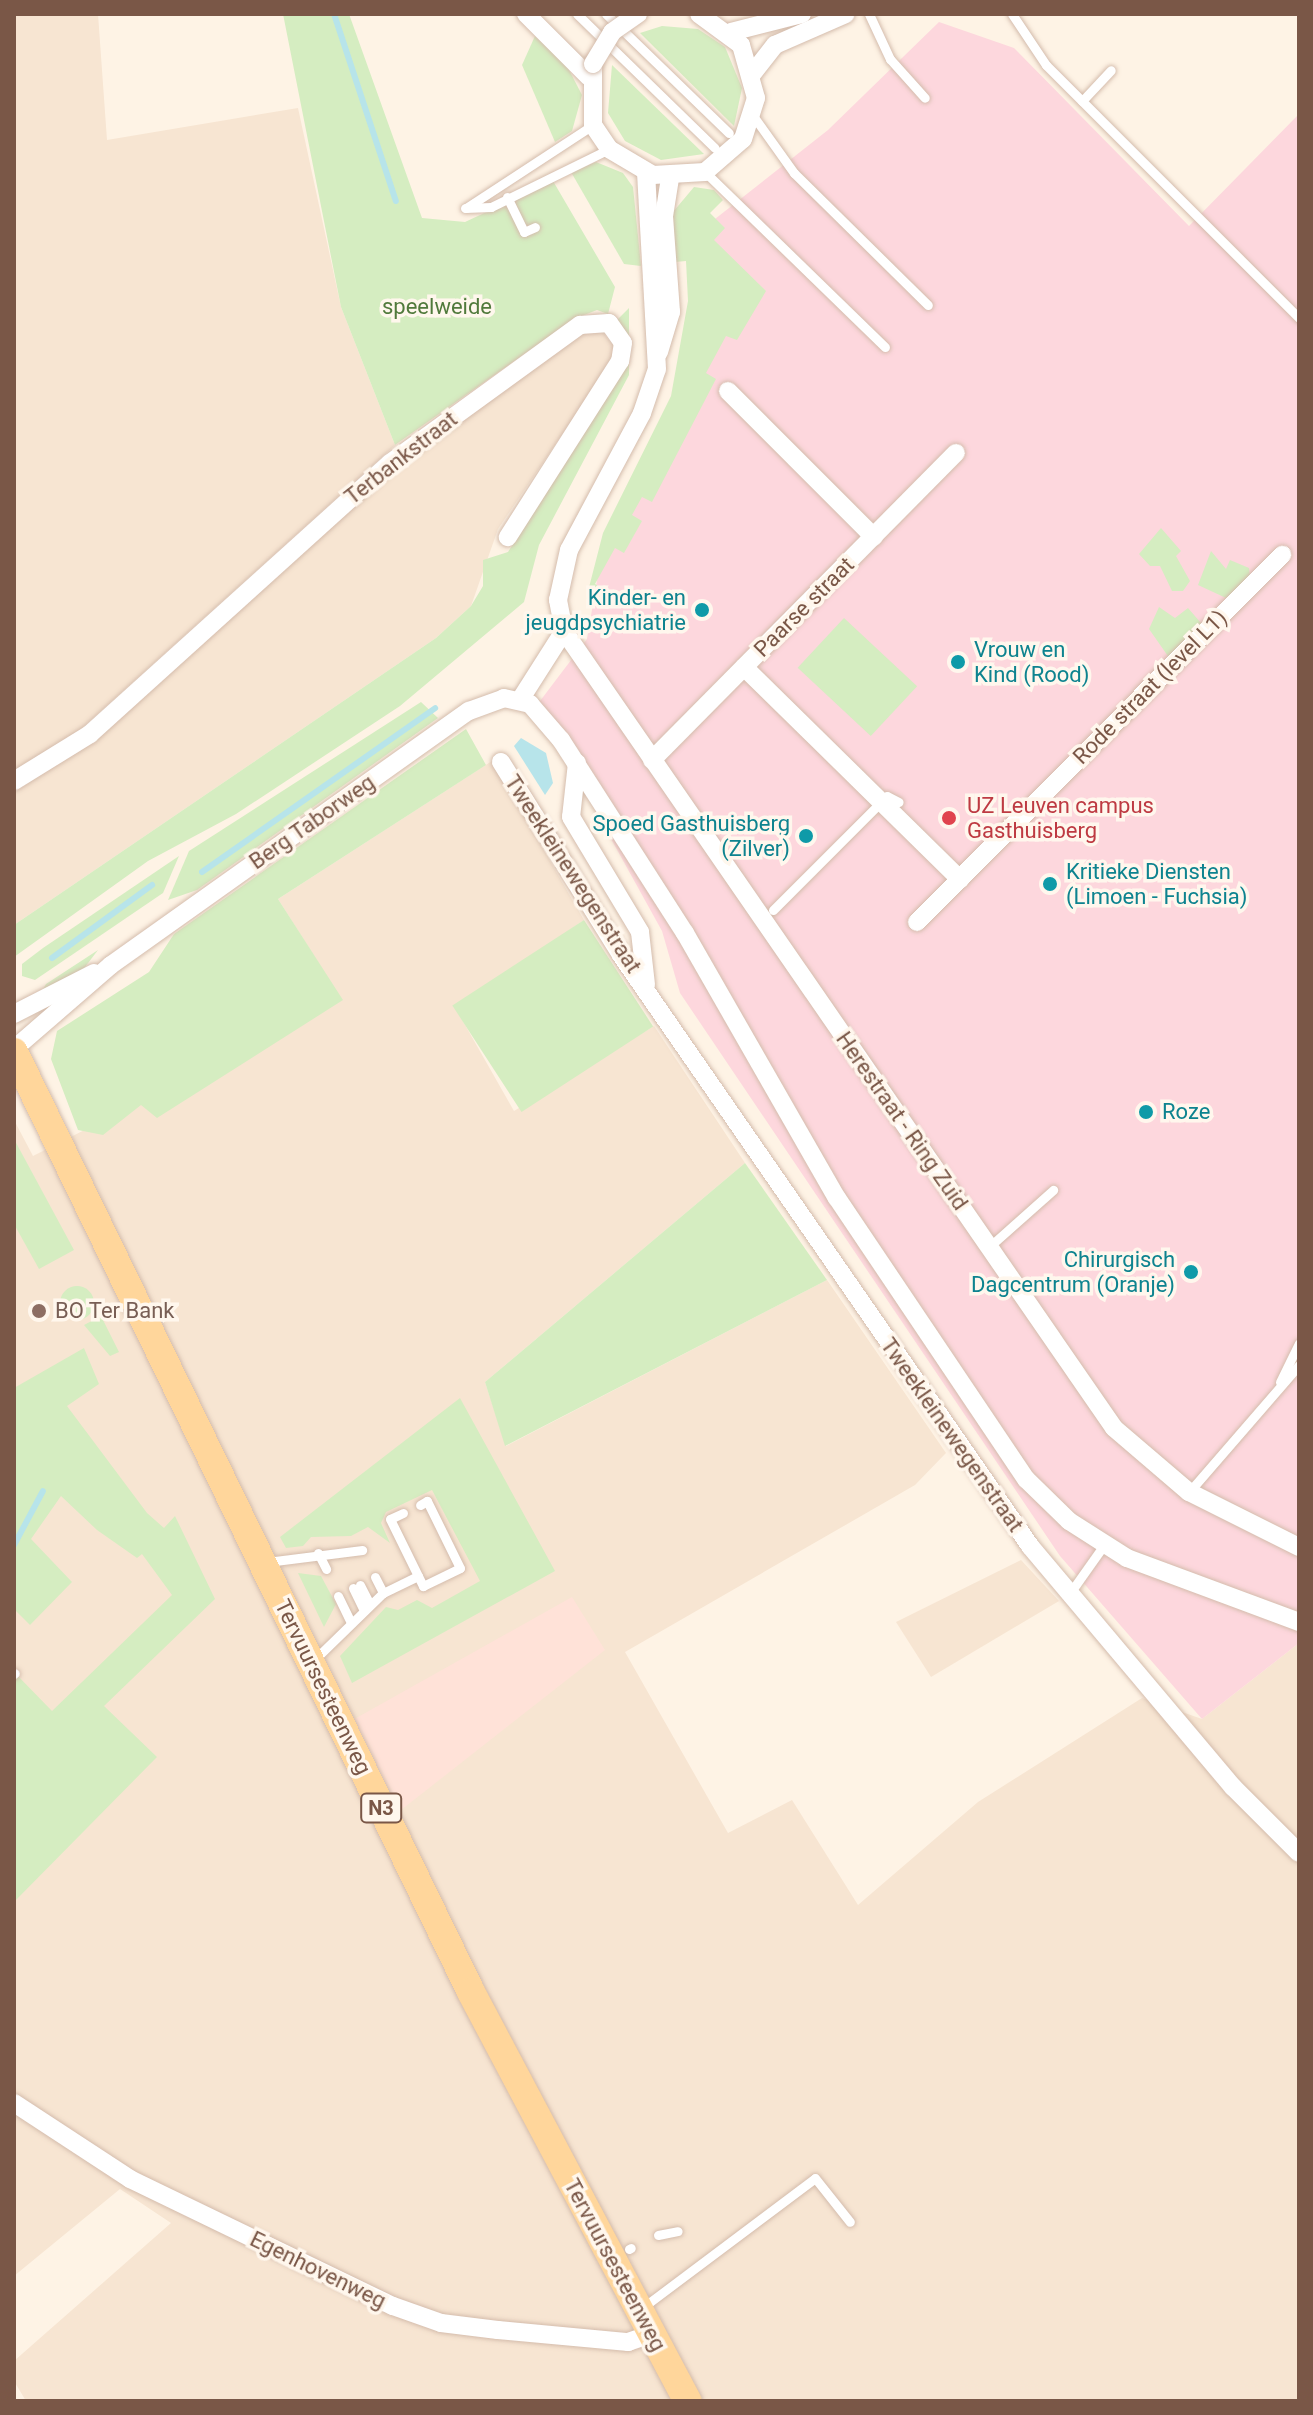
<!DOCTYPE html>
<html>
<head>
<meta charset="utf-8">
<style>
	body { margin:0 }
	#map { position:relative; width:1313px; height:2415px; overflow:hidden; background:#fef3e5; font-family:Roboto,sans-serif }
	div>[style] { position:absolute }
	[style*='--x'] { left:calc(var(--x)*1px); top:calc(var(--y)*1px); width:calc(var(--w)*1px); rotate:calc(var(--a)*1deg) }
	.residential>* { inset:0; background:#f7e5d2 }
	.commercial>* { inset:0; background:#ffe2d8 }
	.medical>* { inset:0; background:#fdd7dd }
	.green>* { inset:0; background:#d5edc1; transform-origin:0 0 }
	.round { border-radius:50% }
	.water>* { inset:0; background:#b7e4ea }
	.stream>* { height:6px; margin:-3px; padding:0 3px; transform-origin:3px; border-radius:3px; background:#b7e4ea }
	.roads { filter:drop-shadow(0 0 2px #d4bcac) drop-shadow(0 0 2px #d4bcac) }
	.lane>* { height:9px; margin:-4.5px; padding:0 4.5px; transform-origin:4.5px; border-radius:4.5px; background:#fff }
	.street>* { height:18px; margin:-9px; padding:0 9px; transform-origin:9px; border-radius:9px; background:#fff }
	.primary>* { height:28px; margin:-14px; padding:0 14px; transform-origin:14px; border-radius:14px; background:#ffd69b }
	.bridges { filter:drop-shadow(0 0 2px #d4bcac) drop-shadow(0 0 2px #d4bcac) }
	.street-bridge>* { height:18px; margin:-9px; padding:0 9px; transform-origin:9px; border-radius:9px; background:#fff }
	.dots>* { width:22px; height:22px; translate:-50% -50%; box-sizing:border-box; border:4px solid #fff7ed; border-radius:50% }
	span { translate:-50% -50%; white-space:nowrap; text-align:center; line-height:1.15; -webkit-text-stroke:7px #fff7ed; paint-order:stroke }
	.shield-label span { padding:2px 6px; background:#fff7ed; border:2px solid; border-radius:6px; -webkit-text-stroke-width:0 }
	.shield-label { font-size:20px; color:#7a5747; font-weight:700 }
	.park-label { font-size:22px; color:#517a3c }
	.street-label { font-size:22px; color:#7a5747 }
	.culture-label { font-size:22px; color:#0d838f }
	.right { translate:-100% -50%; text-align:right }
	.left { translate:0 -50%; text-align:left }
	.health-label { font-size:22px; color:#be3a42 }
	.education-label { font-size:22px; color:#785e54 }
	.frame { position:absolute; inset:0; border:16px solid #7a5747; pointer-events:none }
</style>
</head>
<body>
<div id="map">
	<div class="residential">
		<div style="clip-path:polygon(14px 14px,98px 14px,107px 140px,298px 108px,341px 307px,395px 445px,63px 745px,14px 773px)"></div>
		<div style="clip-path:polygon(601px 330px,615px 348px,611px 362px,498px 529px,471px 606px,436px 638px,14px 925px,14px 793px,99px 735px,405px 459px,577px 335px)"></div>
		<div style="clip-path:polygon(492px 761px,584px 920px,456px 1009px,514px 1111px,654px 1026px,745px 1163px,485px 1382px,506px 1446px,827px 1280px,946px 1453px,915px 1485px,625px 1652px,728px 1833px,792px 1800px,858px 1905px,978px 1802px,1142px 1698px,1202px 1719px,1299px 1643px,1299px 2401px,26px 2401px,14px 2381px,14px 2361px,171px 2223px,120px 2189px,14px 2276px,14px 1120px,33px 1156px,342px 1000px,278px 899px)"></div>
		<div style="clip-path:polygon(1021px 1560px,1059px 1601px,931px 1677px,896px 1622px)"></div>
	</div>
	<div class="commercial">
		<div style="clip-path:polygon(572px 1597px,605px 1650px,387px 1821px,342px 1726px)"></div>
	</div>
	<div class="medical">
		<div style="clip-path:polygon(939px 22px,1014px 48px,1189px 226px,1299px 114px,1299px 1643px,1202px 1719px,1060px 1556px,680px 993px,662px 931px,537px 705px,587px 639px,601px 557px,669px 428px,715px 219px,828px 130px)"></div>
	</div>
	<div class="green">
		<div style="clip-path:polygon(283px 14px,349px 14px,422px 218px,465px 222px,553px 181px,615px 287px,608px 314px,597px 310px,574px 319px,395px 445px,341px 307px)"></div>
		<div style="clip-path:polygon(662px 26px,698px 29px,725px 47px,742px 88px,734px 126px,640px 33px)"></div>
		<div style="clip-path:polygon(535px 36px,567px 66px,582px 95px,572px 131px,555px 142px,522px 65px)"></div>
		<div style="clip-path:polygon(612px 65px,704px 154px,661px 160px,625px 141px,608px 113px)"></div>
		<div style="clip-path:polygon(596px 162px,623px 173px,633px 187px,641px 266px,624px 264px,571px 172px)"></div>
		<div style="clip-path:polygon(694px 187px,714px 190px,723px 200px,710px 213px,725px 228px,714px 240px,766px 291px,737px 340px,726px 336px,706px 373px,716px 379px,652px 502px,642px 497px,632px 515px,642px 521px,624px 553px,615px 548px,595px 584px,605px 590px,601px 599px,586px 599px,603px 533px,671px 396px,688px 301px,686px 261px,675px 262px,673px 212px)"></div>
		<div style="clip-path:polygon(629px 308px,629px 375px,539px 545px,524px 602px,400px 706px,236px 814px,148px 861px,14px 957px,14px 925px,436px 638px,471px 606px,483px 586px,483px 560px,508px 552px,623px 369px,617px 320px)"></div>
		<div style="clip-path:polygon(1161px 528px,1181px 551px,1176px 556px,1190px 581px,1183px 591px,1172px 591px,1160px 566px,1150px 566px,1139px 554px)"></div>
		<div style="clip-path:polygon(1211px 551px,1226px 569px,1230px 560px,1249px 568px,1250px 578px,1226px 598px,1198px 585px)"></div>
		<div style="clip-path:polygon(1159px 607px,1175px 618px,1188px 608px,1201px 623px,1170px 659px,1149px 629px)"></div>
		<div style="left:844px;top:618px;width:100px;height:68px;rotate:43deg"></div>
		<div style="clip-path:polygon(421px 702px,438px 718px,197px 890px,168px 900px,189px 851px)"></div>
		<div style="clip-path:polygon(466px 729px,486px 765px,278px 899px,343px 1000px,157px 1118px,141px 1105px,103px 1135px,78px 1130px,51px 1059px,57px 1031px,149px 972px,174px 934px)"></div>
		<div style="clip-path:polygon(179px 856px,163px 893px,35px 980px,22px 976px,22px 964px,43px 948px)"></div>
		<div style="left:584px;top:920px;width:127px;height:157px;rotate:57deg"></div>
		<div style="clip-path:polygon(98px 950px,82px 971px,43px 989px,46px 984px)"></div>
		<div style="clip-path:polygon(14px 1139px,74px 1250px,39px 1269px,14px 1224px)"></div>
		<div style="clip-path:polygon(745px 1163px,827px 1280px,505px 1446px,485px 1382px)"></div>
		<div class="round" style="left:60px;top:1286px;width:34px;height:34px"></div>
		<div style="clip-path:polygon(101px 1316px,119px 1352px,110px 1356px,84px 1325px)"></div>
		<div style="clip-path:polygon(84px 1348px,99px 1384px,67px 1406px,147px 1513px,164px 1528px,175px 1516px,215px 1599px,104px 1706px,157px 1757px,14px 1902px,14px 1672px,52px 1711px,172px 1595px,142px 1554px,137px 1558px,97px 1530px,61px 1496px,31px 1539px,72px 1582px,30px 1625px,14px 1609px,14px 1388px)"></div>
		<div style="clip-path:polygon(460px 1398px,555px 1571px,352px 1683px,340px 1656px,386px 1607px,398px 1610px,417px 1600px,432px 1608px,480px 1581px,432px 1490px,386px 1512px,381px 1523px,390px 1543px,368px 1527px,351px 1536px,311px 1537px,303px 1546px,286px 1548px,280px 1537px)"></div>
		<div style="clip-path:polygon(298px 1573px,321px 1576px,336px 1604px,324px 1627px)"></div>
	</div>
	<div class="water">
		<div style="clip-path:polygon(521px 738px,546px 753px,553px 783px,545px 795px,514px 746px)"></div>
	</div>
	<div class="stream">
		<div style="--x:334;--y:14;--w:197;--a:71.7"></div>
		<div style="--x:202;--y:872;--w:285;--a:-35.1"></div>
		<div style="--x:52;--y:958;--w:124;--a:-36.1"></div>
		<div style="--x:14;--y:1545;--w:61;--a:-61.8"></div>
	</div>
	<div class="roads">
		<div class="lane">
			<div style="--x:577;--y:14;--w:192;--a:44.2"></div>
			<div style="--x:606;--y:14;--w:171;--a:44.1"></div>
			<div style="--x:869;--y:14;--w:50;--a:65"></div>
			<div style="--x:890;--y:59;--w:52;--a:48.1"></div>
			<div style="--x:1012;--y:14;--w:61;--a:56.3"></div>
			<div style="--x:1046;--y:65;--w:358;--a:45"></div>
			<div style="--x:1082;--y:101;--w:42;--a:-46.9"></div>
			<div style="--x:754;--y:117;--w:69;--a:54.5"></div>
			<div style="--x:794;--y:173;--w:188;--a:44.6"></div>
			<div style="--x:705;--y:172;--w:251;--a:44.2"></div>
			<div style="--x:507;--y:197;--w:39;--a:64"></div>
			<div style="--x:524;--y:232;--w:12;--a:-24"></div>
			<div style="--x:465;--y:208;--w:26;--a:-2"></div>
			<div style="--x:491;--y:207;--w:131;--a:-26.2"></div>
			<div style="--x:466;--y:208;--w:152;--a:-33.2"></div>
			<div style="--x:773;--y:910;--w:161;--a:-45"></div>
			<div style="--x:887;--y:796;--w:13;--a:27"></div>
			<div style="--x:989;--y:1247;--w:86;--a:-41.7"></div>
			<div style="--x:1280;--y:1382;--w:43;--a:-64"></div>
			<div style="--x:1189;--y:1492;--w:168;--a:-49.1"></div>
			<div style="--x:403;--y:1513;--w:14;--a:155"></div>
			<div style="--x:390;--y:1519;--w:75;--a:63.8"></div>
			<div style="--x:423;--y:1586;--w:41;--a:-25.9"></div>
			<div style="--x:460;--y:1568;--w:75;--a:-116.2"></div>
			<div style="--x:427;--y:1501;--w:8;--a:150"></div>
			<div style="--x:318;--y:1553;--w:18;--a:63"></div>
			<div style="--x:267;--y:1562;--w:96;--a:-7.2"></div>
			<div style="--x:375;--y:1577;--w:18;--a:63"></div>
			<div style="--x:360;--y:1585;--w:22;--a:63"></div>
			<div style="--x:353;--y:1588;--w:25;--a:64"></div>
			<div style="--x:1070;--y:1593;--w:59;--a:-54.7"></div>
			<div style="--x:338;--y:1596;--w:30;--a:64"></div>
			<div style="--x:314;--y:1660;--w:96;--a:-44.2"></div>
			<div style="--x:383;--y:1593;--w:39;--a:-26"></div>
			<div style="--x:14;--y:1674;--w:1;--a:-45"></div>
			<div style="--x:658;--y:2235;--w:20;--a:-11"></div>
			<div style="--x:629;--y:2249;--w:2;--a:-27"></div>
			<div style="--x:642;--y:2308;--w:216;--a:-36.9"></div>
			<div style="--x:815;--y:2178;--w:56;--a:51.5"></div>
		</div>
		<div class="street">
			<div style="--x:526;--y:14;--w:89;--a:45"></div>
			<div style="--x:731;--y:32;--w:73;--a:-14.2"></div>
			<div style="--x:593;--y:64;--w:61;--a:90"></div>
			<div style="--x:593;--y:125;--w:29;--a:56"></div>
			<div style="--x:609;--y:149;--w:51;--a:30.6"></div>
			<div style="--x:653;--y:175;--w:52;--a:-3.3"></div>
			<div style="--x:705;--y:172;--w:50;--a:-41"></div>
			<div style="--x:743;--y:139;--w:43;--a:-72.4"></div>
			<div style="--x:756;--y:98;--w:55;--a:-105.8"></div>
			<div style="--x:741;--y:45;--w:52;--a:-143.6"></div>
			<div style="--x:753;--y:73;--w:36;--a:-52"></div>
			<div style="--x:775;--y:45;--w:77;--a:-23.6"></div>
			<div style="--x:659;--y:352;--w:42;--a:-73.3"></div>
			<div style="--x:671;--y:312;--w:96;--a:-94.2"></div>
			<div style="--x:664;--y:216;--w:39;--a:-81"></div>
			<div style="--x:728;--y:391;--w:206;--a:45"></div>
			<div style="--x:564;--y:631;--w:968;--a:55.39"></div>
			<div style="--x:1114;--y:1428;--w:99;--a:40.5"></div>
			<div style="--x:1189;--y:1492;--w:123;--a:26.6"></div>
			<div style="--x:744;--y:667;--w:303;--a:44.5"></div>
			<div style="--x:520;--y:700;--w:82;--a:-57.5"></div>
			<div style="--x:564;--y:631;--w:32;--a:-101"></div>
			<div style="--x:558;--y:600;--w:51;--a:-77.6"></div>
			<div style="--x:569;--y:550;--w:155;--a:-61.9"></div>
			<div style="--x:642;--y:413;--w:46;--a:-71.2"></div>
			<div style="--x:657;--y:369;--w:197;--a:-93.2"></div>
			<div style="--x:652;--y:760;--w:432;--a:-45.3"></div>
			<div style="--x:501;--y:762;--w:227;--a:58.1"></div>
			<div style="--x:621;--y:955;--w:719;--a:55.31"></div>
			<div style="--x:1030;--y:1546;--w:315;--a:49.9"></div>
			<div style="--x:1233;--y:1787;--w:93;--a:45"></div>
			<div style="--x:577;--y:763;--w:54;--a:96.3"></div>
			<div style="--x:571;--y:817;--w:134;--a:59"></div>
			<div style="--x:640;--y:932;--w:53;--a:83.5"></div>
			<div style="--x:14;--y:781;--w:89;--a:-31.7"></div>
			<div style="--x:90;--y:734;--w:404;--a:-42.1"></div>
			<div style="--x:390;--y:463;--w:235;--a:-36"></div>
			<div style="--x:580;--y:325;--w:29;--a:-4"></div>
			<div style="--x:609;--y:323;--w:24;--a:55"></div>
			<div style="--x:623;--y:343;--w:18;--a:99"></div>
			<div style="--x:620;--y:361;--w:209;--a:122.5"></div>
			<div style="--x:917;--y:922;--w:518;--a:-45.16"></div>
			<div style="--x:14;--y:1014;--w:90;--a:-27.1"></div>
			<div style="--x:14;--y:1049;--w:128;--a:-40.9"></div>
			<div style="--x:111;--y:965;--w:439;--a:-35.4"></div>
			<div style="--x:469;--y:711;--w:37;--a:-20"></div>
			<div style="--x:504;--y:698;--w:27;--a:13"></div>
			<div style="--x:530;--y:704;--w:48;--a:49.3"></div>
			<div style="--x:561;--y:740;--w:229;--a:57.3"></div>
			<div style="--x:685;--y:933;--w:305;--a:60.2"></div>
			<div style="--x:837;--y:1198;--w:339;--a:56.1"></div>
			<div style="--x:1026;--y:1479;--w:60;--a:44.3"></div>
			<div style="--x:1069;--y:1521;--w:69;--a:32.5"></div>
			<div style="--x:1127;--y:1558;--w:184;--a:20.4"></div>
			<div style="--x:14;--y:2103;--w:139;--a:33.2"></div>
			<div style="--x:130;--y:2179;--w:292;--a:25.8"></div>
			<div style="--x:393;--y:2306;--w:51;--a:19.5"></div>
			<div style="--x:441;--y:2323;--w:57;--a:7"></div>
			<div style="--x:498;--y:2330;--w:131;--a:5.3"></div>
			<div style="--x:628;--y:2342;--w:24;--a:-19"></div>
		</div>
		<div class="primary">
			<div style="--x:14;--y:1052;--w:1045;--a:64.07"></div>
			<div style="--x:471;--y:1992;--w:463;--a:62.1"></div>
		</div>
	</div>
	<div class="bridges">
		<div class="street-bridge">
			<div style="--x:593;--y:64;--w:37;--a:-59"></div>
			<div style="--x:612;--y:32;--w:32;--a:-35"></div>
		</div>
	</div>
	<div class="dots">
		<div style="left:702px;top:610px;background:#0f9aa8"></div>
		<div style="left:958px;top:662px;background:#0f9aa8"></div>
		<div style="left:949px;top:818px;background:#e0444e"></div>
		<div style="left:806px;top:836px;background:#0f9aa8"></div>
		<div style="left:1050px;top:884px;background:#0f9aa8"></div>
		<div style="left:1146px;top:1112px;background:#0f9aa8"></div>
		<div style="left:1191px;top:1272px;background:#0f9aa8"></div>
		<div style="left:39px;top:1311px;background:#8d6e63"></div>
	</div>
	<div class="shield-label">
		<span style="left:381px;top:1808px">N3</span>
	</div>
	<div class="park-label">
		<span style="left:437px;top:307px">speelweide</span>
	</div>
	<div class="street-label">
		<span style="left:401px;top:458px;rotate:-38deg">Terbankstraat</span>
		<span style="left:804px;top:607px;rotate:-45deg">Paarse straat</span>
		<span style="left:1150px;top:687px;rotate:-45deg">Rode straat (level L1)</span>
		<span style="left:312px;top:822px;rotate:-35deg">Berg Taborweg</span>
		<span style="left:573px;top:874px;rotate:57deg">Tweekleinewegenstraat</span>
		<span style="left:902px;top:1121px;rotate:55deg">Herestraat - Ring Zuid</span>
		<span style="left:952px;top:1435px;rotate:55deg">Tweekleinewegenstraat</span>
		<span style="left:323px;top:1687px;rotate:64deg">Tervuursesteenweg</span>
		<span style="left:615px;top:2265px;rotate:62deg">Tervuursesteenweg</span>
		<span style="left:318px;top:2270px;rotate:26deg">Egenhovenweg</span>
	</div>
	<div class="culture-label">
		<span class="right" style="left:686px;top:610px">Kinder- en<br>jeugdpsychiatrie</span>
		<span class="left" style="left:974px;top:662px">Vrouw en<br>Kind (Rood)</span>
		<span class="right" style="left:790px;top:836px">Spoed Gasthuisberg<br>(Zilver)</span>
		<span class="left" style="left:1066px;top:884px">Kritieke Diensten<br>(Limoen - Fuchsia)</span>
		<span class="left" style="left:1162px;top:1112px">Roze</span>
		<span class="right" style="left:1175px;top:1272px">Chirurgisch<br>Dagcentrum (Oranje)</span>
	</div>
	<div class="health-label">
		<span class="left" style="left:967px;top:818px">UZ Leuven campus<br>Gasthuisberg</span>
	</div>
	<div class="education-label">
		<span class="left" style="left:55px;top:1311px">BO Ter Bank</span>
	</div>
	<div class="frame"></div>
</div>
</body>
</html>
